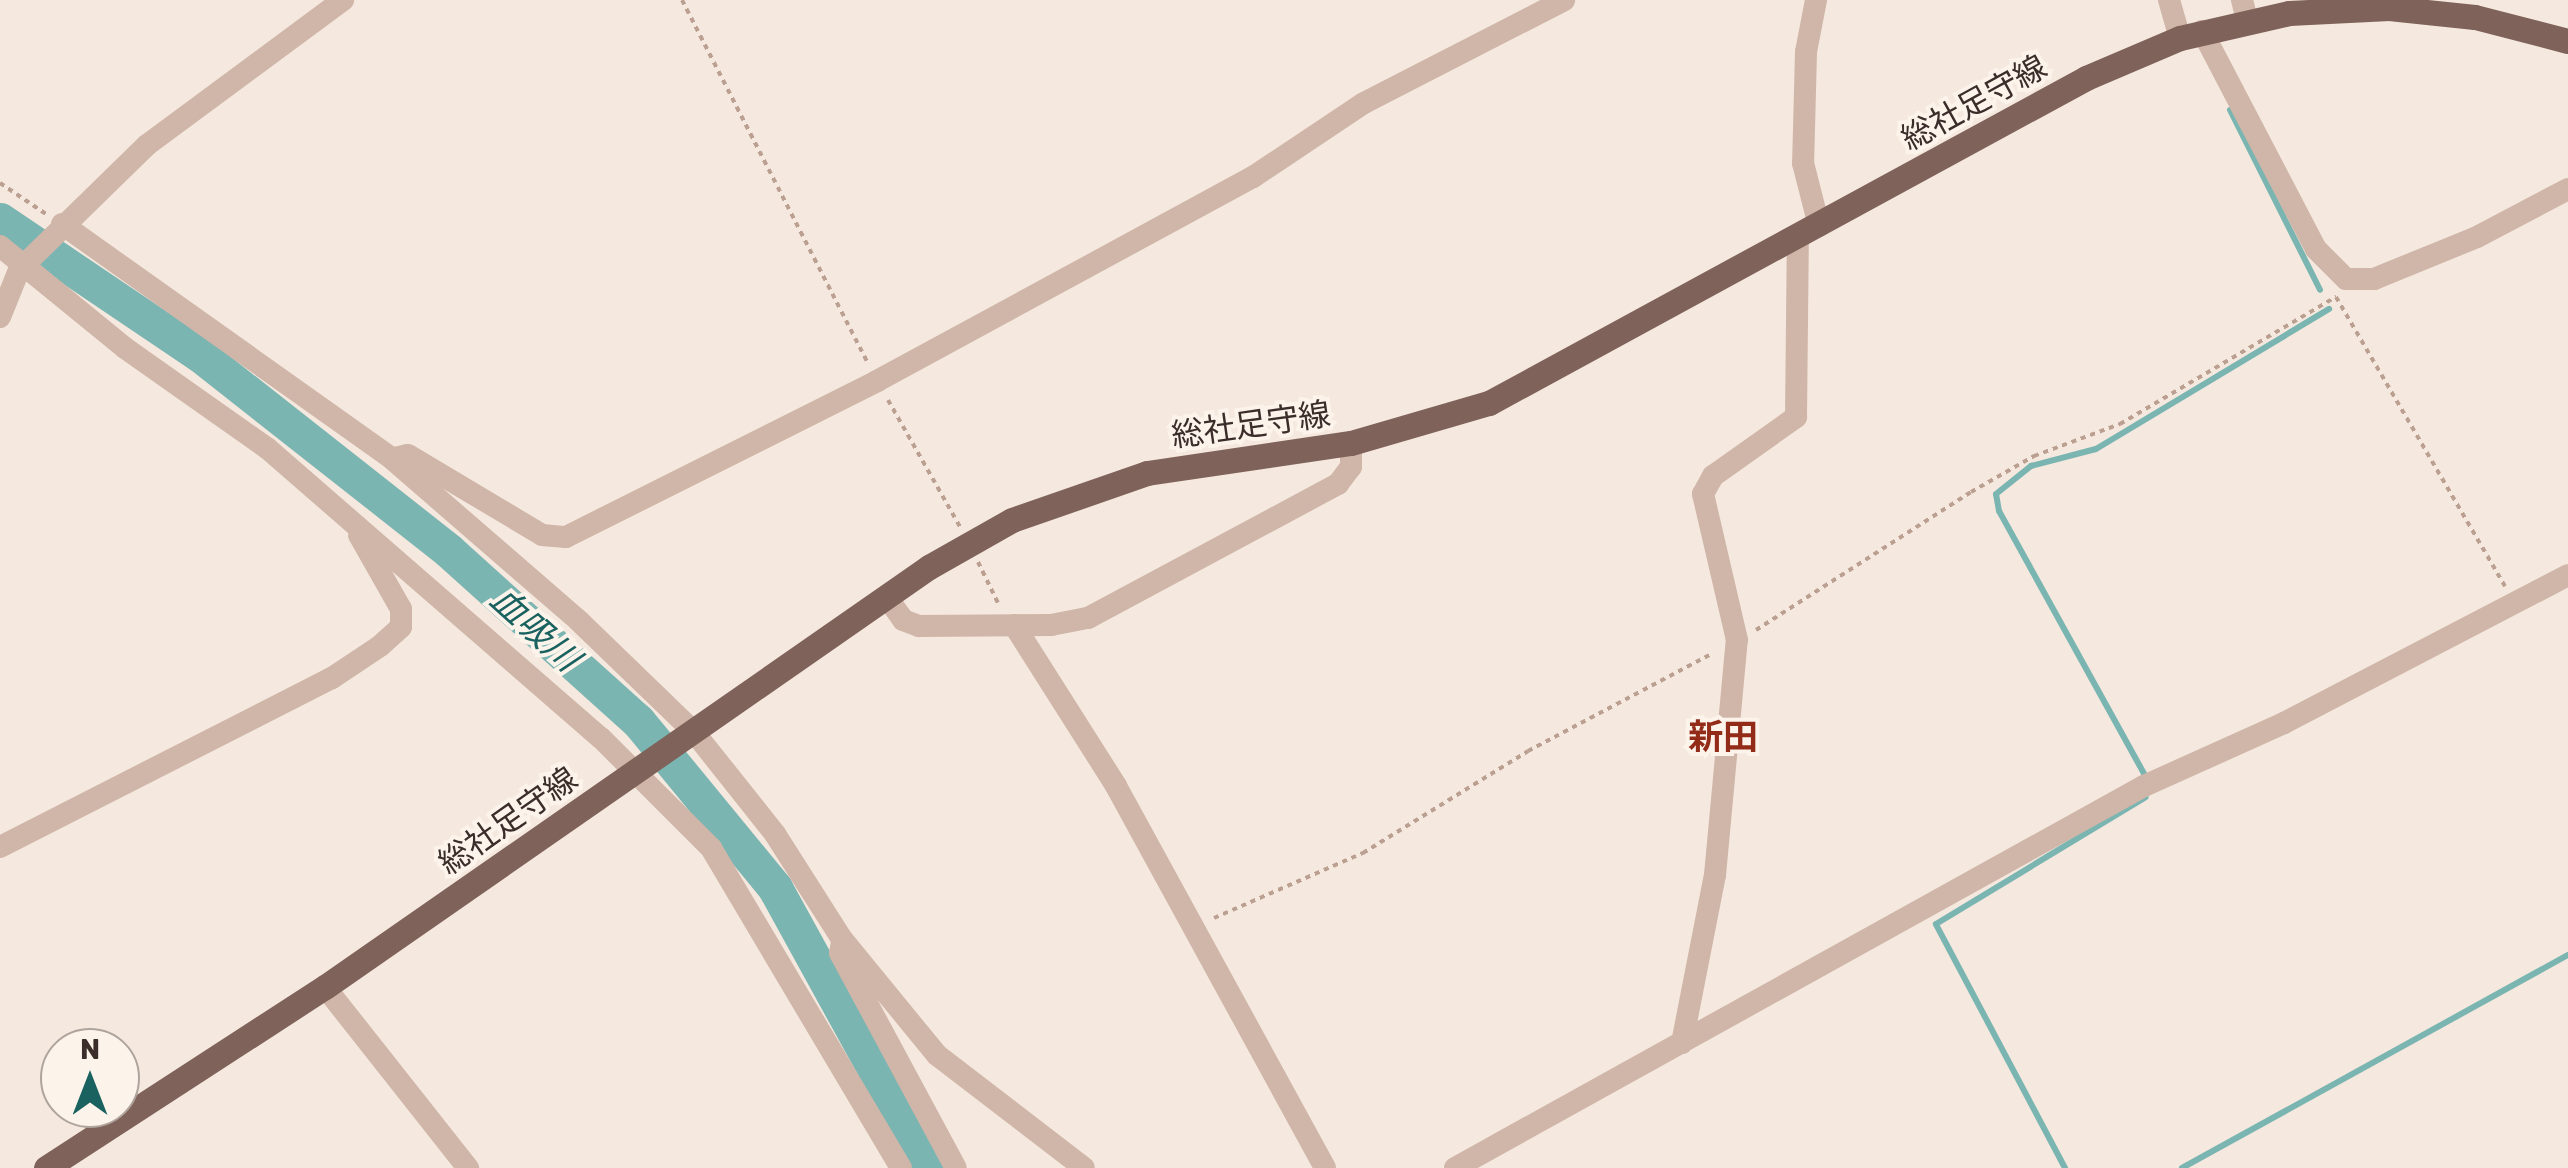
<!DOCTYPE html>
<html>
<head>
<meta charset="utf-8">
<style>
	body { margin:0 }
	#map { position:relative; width:2568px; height:1168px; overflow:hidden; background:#f5e8de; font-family:Rubik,"Noto Sans JP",sans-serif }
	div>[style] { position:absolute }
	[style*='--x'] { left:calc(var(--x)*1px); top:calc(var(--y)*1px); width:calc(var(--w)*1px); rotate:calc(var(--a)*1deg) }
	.stream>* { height:6px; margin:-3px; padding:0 3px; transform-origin:3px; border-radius:3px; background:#7ab5b2 }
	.river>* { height:35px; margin:-17.5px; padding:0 17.5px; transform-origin:17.5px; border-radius:17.5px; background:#7ab5b2 }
	.path>* { height:4px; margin-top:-2px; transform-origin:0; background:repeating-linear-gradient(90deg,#bba092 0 5px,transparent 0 10px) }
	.minor>* { height:22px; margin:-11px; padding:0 11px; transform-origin:11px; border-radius:11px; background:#cfb6a8 }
	.major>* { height:25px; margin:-12.5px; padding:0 12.5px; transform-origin:12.5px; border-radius:12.5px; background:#7f6259 }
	span { translate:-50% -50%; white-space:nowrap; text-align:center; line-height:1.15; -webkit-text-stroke:8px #fcf3eb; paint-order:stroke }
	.street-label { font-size:32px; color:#3b2d29 }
	.water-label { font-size:35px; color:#1a625f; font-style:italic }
	.neighbourhood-label { font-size:35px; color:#932b19; font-weight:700 }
	.north { position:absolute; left:40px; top:1028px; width:100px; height:100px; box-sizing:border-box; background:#fcf3eb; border:2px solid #afa49d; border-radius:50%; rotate:0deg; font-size:28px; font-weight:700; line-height:40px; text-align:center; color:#3b2d29 }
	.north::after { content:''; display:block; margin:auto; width:35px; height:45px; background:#1a625f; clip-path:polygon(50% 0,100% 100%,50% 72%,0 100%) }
</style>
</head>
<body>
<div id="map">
	<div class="stream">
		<div style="--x:2230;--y:110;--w:201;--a:63.4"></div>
		<div style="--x:2147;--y:779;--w:306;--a:-118.9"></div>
		<div style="--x:1999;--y:511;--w:17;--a:-100"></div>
		<div style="--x:1996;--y:494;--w:45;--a:-38.7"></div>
		<div style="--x:2031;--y:466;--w:67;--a:-14.7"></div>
		<div style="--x:2096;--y:449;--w:272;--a:-31"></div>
		<div style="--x:2065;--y:1168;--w:276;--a:-117.9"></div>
		<div style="--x:1936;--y:924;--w:245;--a:-31.2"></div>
		<div style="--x:2182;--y:1168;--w:441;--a:-28.9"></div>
	</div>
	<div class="river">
		<div style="--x:0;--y:220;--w:240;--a:34"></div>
		<div style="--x:199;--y:354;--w:318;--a:38.2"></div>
		<div style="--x:449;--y:551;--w:254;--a:42"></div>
		<div style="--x:638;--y:721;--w:216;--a:50.6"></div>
		<div style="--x:775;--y:888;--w:320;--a:61.2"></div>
	</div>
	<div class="path">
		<div style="--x:682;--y:0;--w:406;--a:62.9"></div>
		<div style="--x:0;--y:183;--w:55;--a:34"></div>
		<div style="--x:888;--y:400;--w:146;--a:60.4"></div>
		<div style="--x:978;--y:562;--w:46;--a:64"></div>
		<div style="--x:1756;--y:630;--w:255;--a:-32.7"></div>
		<div style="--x:1971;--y:492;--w:73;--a:-29.7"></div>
		<div style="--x:2034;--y:456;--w:92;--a:-20.4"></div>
		<div style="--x:2120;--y:424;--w:251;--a:-30.5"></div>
		<div style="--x:2336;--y:297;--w:335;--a:59.7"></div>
		<div style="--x:1214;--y:918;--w:163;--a:-23.6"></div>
		<div style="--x:1363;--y:853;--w:194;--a:-31.7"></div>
		<div style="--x:1528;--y:751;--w:209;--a:-27.9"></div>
	</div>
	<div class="minor">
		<div style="--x:1816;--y:0;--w:53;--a:100.9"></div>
		<div style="--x:1806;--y:52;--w:111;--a:91.5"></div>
		<div style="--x:1803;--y:163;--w:65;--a:75.7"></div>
		<div style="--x:2169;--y:0;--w:40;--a:74"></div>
		<div style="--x:2242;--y:0;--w:21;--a:76"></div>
		<div style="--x:2202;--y:31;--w:246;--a:62.4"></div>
		<div style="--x:2316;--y:249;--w:42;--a:45"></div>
		<div style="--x:2346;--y:279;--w:28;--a:0"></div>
		<div style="--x:2374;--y:279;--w:111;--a:-22.2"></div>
		<div style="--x:2477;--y:237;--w:103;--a:-27.8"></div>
		<div style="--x:62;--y:224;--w:404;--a:35.4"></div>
		<div style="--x:391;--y:458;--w:249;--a:40.9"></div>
		<div style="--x:579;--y:621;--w:160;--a:44"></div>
		<div style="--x:694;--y:732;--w:130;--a:51.5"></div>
		<div style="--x:775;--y:834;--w:125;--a:57.5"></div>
		<div style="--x:842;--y:939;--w:150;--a:50.7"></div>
		<div style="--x:937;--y:1055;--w:185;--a:37.5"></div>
		<div style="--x:0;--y:246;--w:161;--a:39.2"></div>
		<div style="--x:125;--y:348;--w:174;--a:35.2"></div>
		<div style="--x:267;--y:448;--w:442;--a:41"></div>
		<div style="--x:601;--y:738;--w:156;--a:45"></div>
		<div style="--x:711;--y:848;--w:372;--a:59.3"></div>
		<div style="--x:0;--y:317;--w:51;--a:-68"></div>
		<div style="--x:19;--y:270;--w:179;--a:-44.3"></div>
		<div style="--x:147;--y:145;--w:244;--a:-36.5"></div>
		<div style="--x:395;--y:458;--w:13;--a:-13"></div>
		<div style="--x:408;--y:455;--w:156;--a:30.8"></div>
		<div style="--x:542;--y:535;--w:24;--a:5"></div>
		<div style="--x:566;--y:537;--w:348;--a:-26.6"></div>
		<div style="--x:877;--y:381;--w:428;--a:-28.5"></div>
		<div style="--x:1253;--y:177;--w:133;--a:-33.7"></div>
		<div style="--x:1364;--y:103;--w:225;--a:-27.2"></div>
		<div style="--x:888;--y:599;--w:26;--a:54"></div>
		<div style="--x:903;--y:620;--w:17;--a:21"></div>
		<div style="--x:919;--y:626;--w:132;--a:-0.4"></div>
		<div style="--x:1051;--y:625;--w:38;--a:-11"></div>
		<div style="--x:1088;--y:618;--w:284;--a:-28.2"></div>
		<div style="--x:1338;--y:484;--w:21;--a:-53"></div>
		<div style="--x:1351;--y:467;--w:24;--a:-90"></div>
		<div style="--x:1014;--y:625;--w:191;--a:57.6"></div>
		<div style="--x:1116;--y:786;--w:435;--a:61.3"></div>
		<div style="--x:0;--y:847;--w:373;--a:-27"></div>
		<div style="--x:332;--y:678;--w:58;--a:-33.7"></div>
		<div style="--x:380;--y:646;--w:28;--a:-42"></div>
		<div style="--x:401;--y:627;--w:18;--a:-90"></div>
		<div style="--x:401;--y:609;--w:85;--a:-119.6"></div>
		<div style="--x:842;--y:942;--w:11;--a:100"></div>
		<div style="--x:840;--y:953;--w:244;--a:61.7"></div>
		<div style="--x:325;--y:987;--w:231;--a:51.7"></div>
		<div style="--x:1682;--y:1043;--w:171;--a:-78.9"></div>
		<div style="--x:1715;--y:875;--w:236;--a:-84.7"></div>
		<div style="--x:1737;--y:640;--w:150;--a:-103.1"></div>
		<div style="--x:1703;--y:494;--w:21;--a:-61"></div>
		<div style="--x:1713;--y:476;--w:102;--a:-35.4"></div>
		<div style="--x:1796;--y:417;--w:179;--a:-89.4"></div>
		<div style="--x:1455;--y:1168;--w:788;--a:-29.01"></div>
		<div style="--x:2144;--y:786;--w:154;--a:-24.2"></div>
		<div style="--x:2284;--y:723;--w:320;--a:-27.5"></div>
	</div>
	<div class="major">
		<div style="--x:46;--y:1168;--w:333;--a:-33"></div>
		<div style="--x:325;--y:987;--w:736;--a:-34.81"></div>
		<div style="--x:929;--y:567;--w:95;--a:-29.5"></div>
		<div style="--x:1012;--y:520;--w:143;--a:-19.2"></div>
		<div style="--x:1147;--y:473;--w:206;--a:-8.4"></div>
		<div style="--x:1351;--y:443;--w:144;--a:-16.2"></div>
		<div style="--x:1489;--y:403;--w:680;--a:-28.56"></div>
		<div style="--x:2086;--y:78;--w:102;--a:-23.1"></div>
		<div style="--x:2180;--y:38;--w:112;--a:-12.9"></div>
		<div style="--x:2289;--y:13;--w:100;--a:-2.9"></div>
		<div style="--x:2389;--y:8;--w:86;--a:6"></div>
		<div style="--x:2475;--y:17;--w:96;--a:14.5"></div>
	</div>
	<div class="street-label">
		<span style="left:1974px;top:103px;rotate:-29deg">総社足守線</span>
		<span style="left:1251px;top:425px;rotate:-8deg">総社足守線</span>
		<span style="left:508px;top:821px;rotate:-35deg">総社足守線</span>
	</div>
	<div class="water-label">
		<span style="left:535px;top:629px;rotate:42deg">血吸川</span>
	</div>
	<div class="neighbourhood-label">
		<span style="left:1723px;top:737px">新田</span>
	</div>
	<div class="north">N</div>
</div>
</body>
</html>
